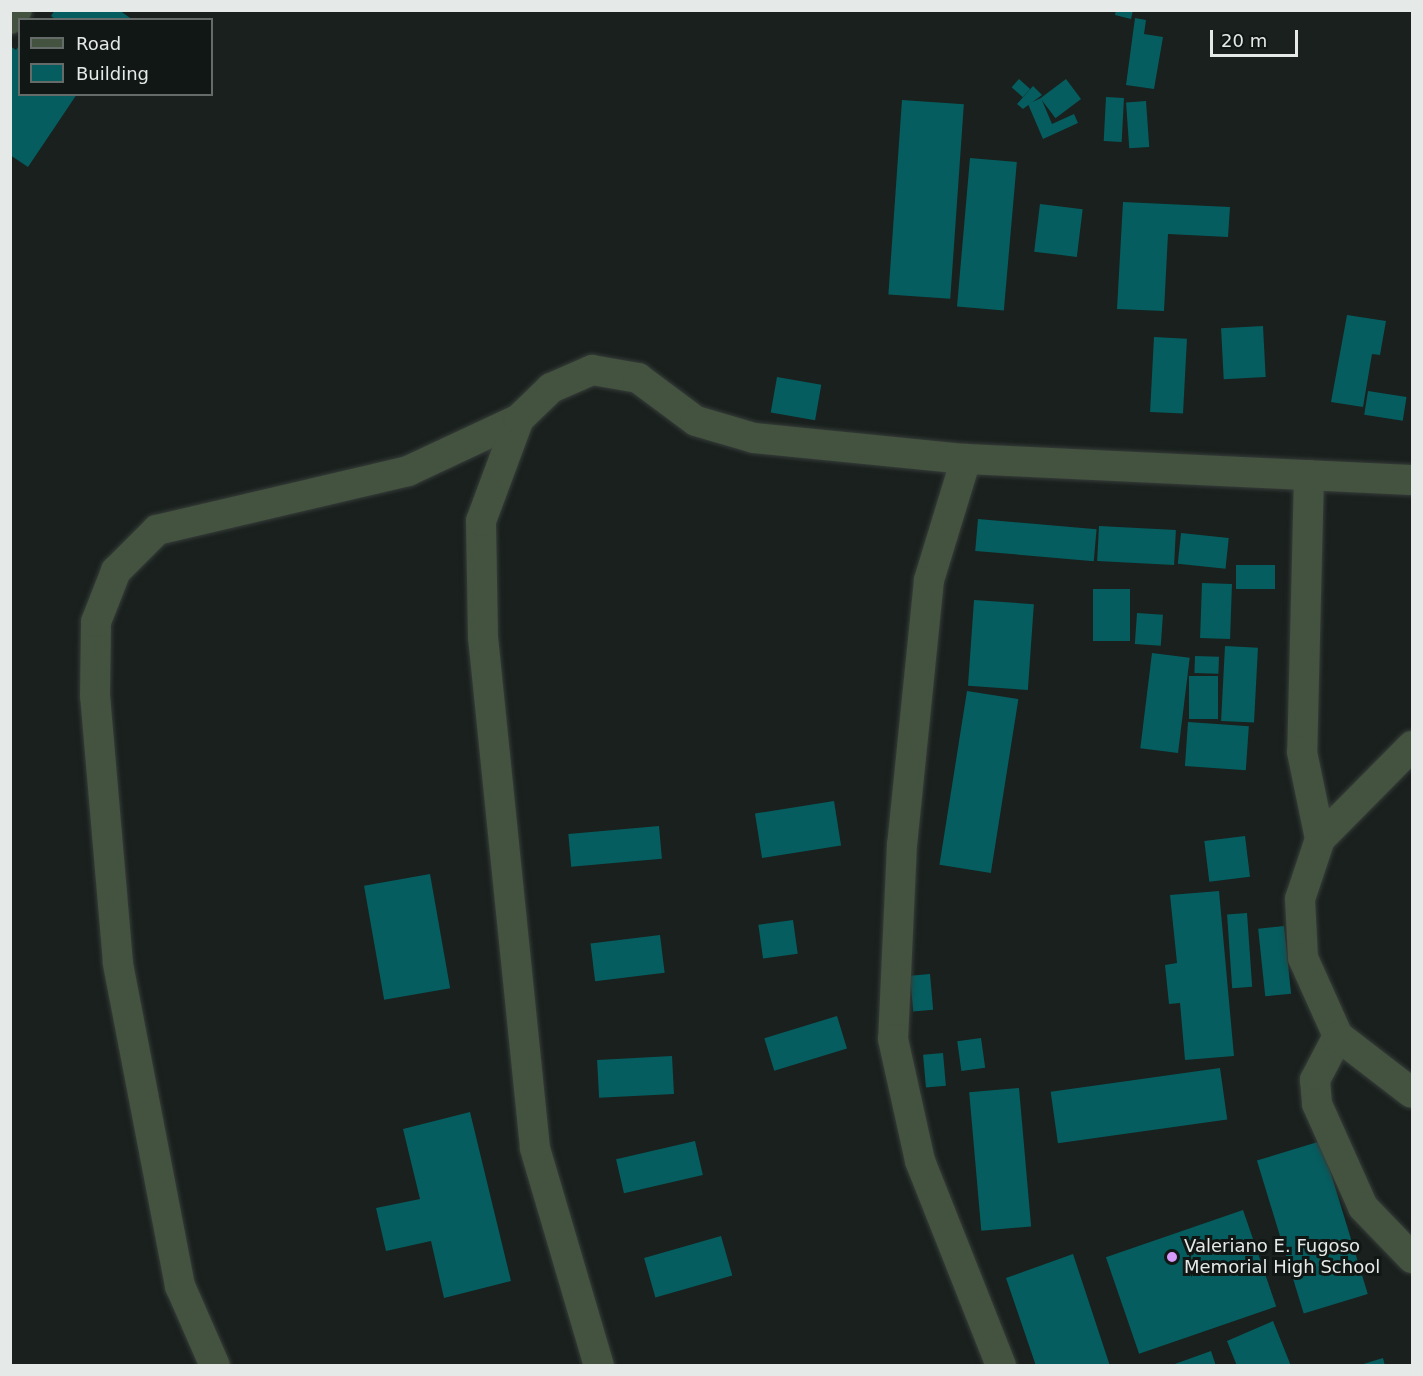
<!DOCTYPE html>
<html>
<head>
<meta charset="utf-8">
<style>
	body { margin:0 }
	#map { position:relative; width:1423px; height:1376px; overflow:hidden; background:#19201d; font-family:"DejaVu Sans",sans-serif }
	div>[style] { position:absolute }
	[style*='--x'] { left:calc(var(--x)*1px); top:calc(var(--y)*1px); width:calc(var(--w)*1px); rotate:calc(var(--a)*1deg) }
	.building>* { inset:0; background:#055d5f; transform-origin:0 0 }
	.roads { filter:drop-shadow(0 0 2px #363c39) drop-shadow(0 0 2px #363c39) }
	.minor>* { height:30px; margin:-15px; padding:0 15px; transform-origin:15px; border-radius:15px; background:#445240 }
	.dots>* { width:16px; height:16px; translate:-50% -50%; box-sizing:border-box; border:3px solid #101714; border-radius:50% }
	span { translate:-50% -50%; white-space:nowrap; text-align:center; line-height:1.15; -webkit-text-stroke:6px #101714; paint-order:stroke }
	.poi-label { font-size:18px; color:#e5e9e7 }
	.left { translate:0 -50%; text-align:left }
	.frame { position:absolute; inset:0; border:12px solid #e5e9e7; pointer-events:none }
	.legend { position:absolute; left:18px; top:18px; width:195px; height:78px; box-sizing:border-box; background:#101714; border:2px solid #656b68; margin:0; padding:8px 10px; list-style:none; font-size:18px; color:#e5e9e7 }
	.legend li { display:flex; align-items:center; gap:12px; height:30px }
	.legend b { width:30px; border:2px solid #656b68 }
	.scale { position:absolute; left:1210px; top:30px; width:88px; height:27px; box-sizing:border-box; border:3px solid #e5e9e7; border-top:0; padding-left:8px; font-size:18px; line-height:21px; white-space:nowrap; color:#e5e9e7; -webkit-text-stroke:4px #101714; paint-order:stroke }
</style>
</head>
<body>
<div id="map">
	<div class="building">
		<div style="clip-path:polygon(55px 10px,119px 10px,133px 20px,56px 20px,51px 16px)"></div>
		<div style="clip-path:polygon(1116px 10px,1133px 10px,1131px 19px,1115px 15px)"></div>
		<div style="clip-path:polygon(1135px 18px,1146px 20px,1144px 34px,1163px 37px,1154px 89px,1126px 85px)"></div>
		<div style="clip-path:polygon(20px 44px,20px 94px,77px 94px,28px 167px,10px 155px,10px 46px,16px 50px)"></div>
		<div style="left:1019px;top:79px;width:15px;height:11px;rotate:42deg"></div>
		<div style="left:1066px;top:79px;width:25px;height:32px;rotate:53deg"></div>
		<div style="clip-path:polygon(1033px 86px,1042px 95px,1023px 109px,1017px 104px)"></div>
		<div style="left:1106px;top:97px;width:18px;height:44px;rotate:3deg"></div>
		<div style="clip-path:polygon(1041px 98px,1052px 124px,1074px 114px,1078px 123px,1043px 139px,1028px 104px)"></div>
		<div style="left:902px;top:100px;width:62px;height:195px;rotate:4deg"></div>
		<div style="left:1146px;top:101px;width:46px;height:20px;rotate:86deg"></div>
		<div style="left:970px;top:158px;width:47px;height:149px;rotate:5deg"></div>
		<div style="clip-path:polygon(1123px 202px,1230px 207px,1228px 237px,1168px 234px,1164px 311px,1117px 309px)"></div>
		<div style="left:1040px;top:204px;width:43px;height:48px;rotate:7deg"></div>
		<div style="clip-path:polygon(1347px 315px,1386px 321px,1380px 355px,1372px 354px,1363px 407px,1331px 402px)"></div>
		<div style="left:1263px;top:326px;width:51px;height:42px;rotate:87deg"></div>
		<div style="left:1154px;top:337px;width:33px;height:75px;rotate:3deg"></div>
		<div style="left:777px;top:377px;width:45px;height:36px;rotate:10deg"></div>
		<div style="left:1368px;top:391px;width:39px;height:24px;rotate:9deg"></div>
		<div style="left:978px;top:519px;width:119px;height:32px;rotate:5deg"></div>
		<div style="left:1099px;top:526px;width:77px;height:35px;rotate:3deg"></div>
		<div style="left:1181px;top:533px;width:48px;height:31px;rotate:6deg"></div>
		<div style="left:1236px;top:565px;width:39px;height:24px"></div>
		<div style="left:1202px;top:583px;width:30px;height:55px;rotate:2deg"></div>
		<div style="left:1130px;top:589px;width:52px;height:37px;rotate:90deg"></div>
		<div style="left:974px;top:600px;width:60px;height:86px;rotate:4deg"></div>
		<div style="left:1137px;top:613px;width:26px;height:31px;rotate:4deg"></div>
		<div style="left:1225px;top:646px;width:33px;height:75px;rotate:3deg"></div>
		<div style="left:1152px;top:653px;width:38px;height:96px;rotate:7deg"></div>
		<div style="left:1195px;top:656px;width:24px;height:17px;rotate:2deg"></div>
		<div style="left:1189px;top:676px;width:29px;height:43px"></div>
		<div style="left:967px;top:691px;width:52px;height:176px;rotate:9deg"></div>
		<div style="left:1188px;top:722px;width:61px;height:44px;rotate:4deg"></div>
		<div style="left:834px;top:801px;width:45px;height:80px;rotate:81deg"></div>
		<div style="left:659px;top:826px;width:33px;height:91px;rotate:85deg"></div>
		<div style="left:1245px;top:836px;width:41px;height:41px;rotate:83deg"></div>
		<div style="left:430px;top:874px;width:116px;height:67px;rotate:80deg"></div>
		<div style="clip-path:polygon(1219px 891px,1234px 1056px,1185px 1060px,1180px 1003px,1169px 1004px,1165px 965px,1177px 963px,1170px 895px)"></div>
		<div style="left:1247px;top:913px;width:74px;height:20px;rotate:86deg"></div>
		<div style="left:793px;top:920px;width:34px;height:35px;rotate:82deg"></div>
		<div style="left:1284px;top:926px;width:68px;height:26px;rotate:84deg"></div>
		<div style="left:660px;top:935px;width:38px;height:70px;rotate:83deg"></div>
		<div style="left:930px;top:974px;width:36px;height:20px;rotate:85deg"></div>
		<div style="left:837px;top:1016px;width:34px;height:76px;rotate:73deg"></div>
		<div style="left:981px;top:1038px;width:30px;height:24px;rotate:82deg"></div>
		<div style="left:943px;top:1053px;width:33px;height:20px;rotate:85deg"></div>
		<div style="left:672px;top:1056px;width:38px;height:75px;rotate:87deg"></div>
		<div style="left:1220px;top:1068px;width:52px;height:171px;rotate:82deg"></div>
		<div style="left:1019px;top:1088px;width:139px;height:50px;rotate:85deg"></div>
		<div style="clip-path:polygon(470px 1112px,511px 1281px,444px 1298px,431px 1241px,386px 1251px,376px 1208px,420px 1199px,403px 1129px)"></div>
		<div style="left:695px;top:1141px;width:35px;height:81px;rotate:77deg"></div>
		<div style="left:1321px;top:1141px;width:160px;height:67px;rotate:73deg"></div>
		<div style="left:1243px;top:1210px;width:102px;height:145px;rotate:71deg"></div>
		<div style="left:721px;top:1236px;width:41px;height:80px;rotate:74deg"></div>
		<div style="clip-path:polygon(1073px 1254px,1110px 1366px,1036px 1366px,1006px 1278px)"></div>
		<div style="clip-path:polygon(1273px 1321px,1291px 1366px,1237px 1366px,1227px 1341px)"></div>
		<div style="clip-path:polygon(1211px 1351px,1216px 1366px,1172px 1366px,1172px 1365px)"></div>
		<div style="clip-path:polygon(1383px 1358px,1385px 1366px,1360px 1366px,1360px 1365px)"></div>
	</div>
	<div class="roads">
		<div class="minor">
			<div style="--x:10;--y:19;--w:11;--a:-52"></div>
			<div style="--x:966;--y:459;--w:127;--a:107"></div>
			<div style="--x:929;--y:580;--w:265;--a:95.8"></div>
			<div style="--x:902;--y:844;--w:195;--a:92.6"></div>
			<div style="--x:893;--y:1039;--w:125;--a:77.5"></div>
			<div style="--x:920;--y:1161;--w:220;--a:68.4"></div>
			<div style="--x:1309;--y:475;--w:277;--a:91.4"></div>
			<div style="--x:1302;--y:752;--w:89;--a:78.3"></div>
			<div style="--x:1320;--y:839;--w:63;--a:108.4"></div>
			<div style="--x:1300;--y:899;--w:59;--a:87.1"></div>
			<div style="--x:1303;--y:958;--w:85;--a:65.8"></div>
			<div style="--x:1338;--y:1036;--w:50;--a:117.6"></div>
			<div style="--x:1315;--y:1080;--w:24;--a:85"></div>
			<div style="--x:1317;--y:1104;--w:113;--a:65.9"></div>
			<div style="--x:1363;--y:1207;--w:71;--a:46.1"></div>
			<div style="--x:1320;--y:839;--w:131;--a:-45.3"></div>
			<div style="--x:1338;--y:1036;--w:93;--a:37.6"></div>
			<div style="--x:215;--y:1366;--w:87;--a:-113.6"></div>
			<div style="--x:180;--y:1286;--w:329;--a:-100.9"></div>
			<div style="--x:118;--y:963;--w:268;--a:-94.9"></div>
			<div style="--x:95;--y:696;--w:74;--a:-89.2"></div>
			<div style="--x:96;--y:622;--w:55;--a:-68.6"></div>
			<div style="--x:116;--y:571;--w:58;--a:-45"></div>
			<div style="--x:157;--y:530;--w:258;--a:-13.2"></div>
			<div style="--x:408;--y:471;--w:123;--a:-25.1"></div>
			<div style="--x:599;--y:1366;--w:227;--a:-106.4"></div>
			<div style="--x:535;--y:1148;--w:514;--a:-95.81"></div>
			<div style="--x:483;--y:637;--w:116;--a:-91"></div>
			<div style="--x:481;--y:521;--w:109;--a:-69.6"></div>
			<div style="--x:519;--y:419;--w:45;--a:-44.1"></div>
			<div style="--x:551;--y:388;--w:45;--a:-23.7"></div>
			<div style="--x:592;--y:370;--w:47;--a:9.9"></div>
			<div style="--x:638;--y:378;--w:72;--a:36.6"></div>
			<div style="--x:696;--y:421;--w:60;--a:16.3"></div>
			<div style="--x:754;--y:438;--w:213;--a:5.7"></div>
			<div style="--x:966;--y:459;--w:446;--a:2.7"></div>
		</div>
	</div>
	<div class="dots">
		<div style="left:1172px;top:1257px;background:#d69bfa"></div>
	</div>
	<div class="poi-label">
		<span class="left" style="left:1184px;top:1257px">Valeriano E. Fugoso<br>Memorial High School</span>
	</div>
	<div class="frame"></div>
	<ul class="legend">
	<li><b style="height:8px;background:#445240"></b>Road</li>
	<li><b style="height:16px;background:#055d5f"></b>Building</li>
	</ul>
	<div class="scale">20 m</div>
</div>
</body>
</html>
